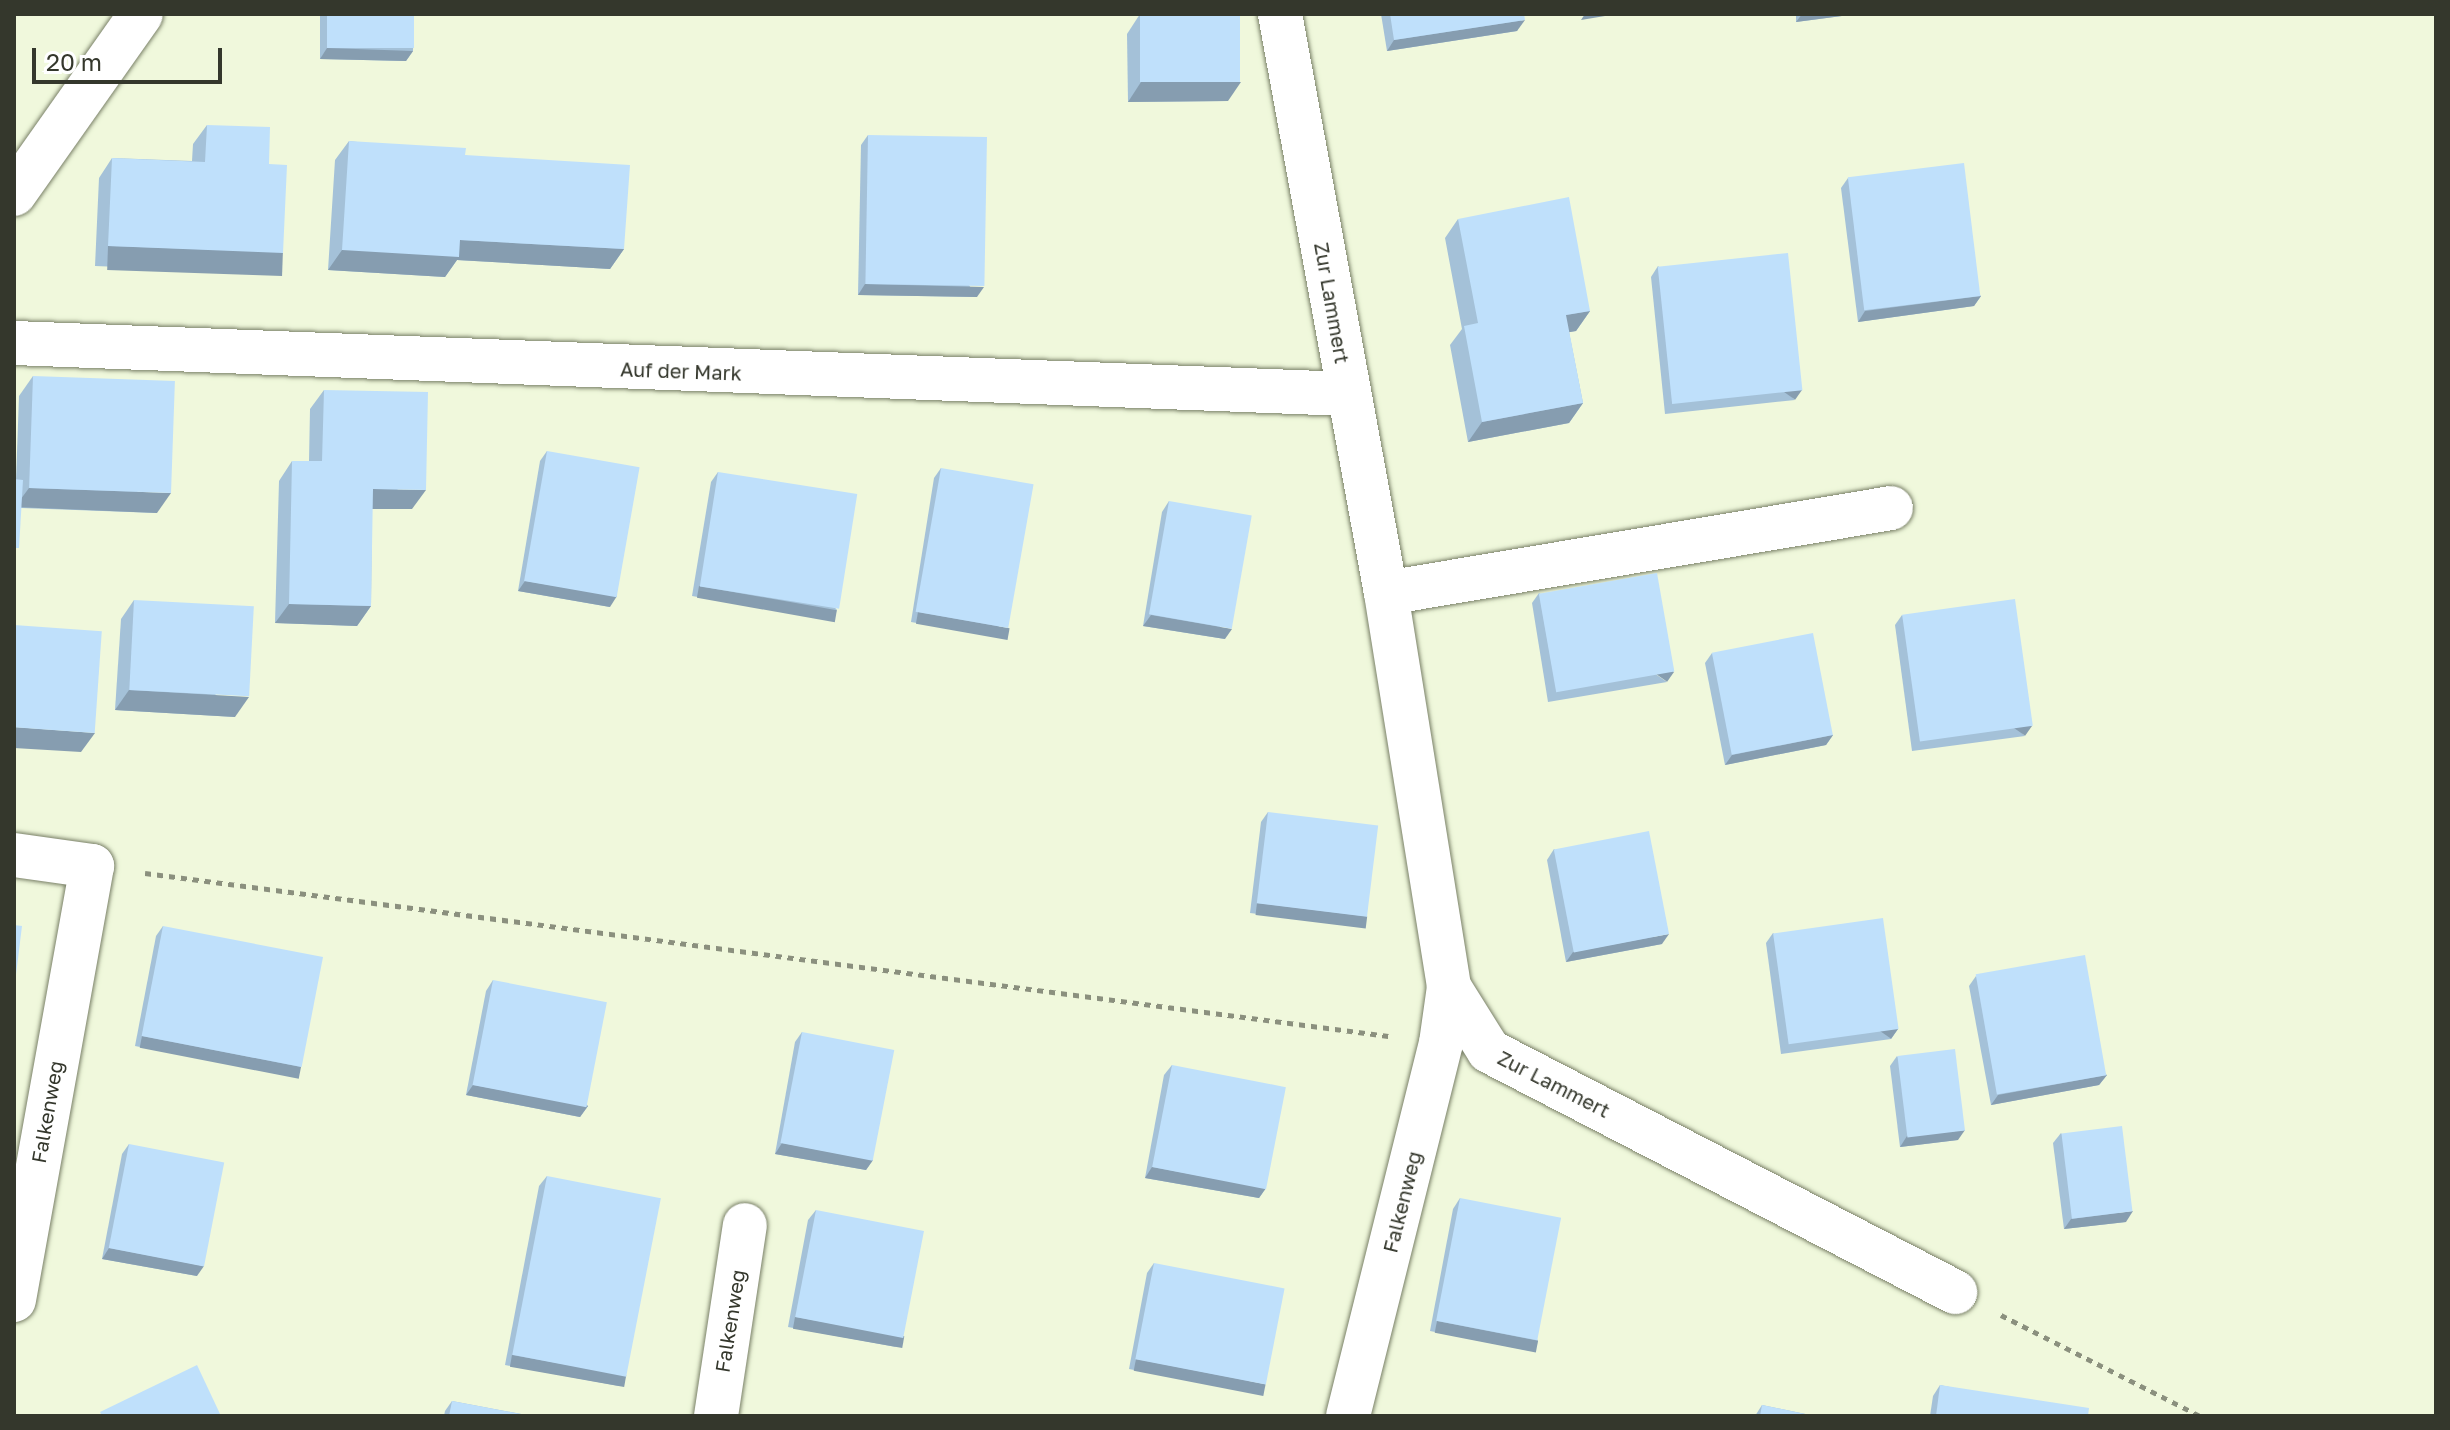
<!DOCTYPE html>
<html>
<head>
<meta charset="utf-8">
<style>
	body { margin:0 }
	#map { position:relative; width:2450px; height:1430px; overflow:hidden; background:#f0f8dc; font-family:"Golos Text",sans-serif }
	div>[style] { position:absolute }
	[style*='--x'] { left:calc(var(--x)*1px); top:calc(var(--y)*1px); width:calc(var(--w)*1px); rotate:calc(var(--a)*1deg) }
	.path>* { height:5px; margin-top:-2.5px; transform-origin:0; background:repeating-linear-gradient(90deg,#8b907e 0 6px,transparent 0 12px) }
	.roads { filter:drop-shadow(0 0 2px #798067) drop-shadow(0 0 2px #798067) }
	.minor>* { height:44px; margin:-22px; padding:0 22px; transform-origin:22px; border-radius:22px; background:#fff }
	.major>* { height:44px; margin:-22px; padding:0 22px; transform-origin:22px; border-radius:22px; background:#fff }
	.wall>* { inset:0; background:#a4c1d8 }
	.shaded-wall>* { inset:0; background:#869db0; transform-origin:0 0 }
	.building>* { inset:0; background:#bfe0fb; transform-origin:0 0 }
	span { translate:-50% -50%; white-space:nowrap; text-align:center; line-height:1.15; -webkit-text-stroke:6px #fff; paint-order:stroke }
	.street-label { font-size:20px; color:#34372c }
	.frame { position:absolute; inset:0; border:16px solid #34372c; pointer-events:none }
	.scale { position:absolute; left:32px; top:48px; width:190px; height:36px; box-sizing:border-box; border:4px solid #34372c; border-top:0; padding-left:10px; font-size:24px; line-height:28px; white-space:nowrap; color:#34372c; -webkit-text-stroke:6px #fff; paint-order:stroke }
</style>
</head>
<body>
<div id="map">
	<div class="path">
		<div style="--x:145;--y:873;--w:1254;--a:7.47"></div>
		<div style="--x:2001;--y:1315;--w:223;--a:26.9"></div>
	</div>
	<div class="roads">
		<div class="minor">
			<div style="--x:1280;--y:14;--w:589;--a:79.63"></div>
			<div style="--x:1386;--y:593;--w:399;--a:80.9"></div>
			<div style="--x:1449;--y:987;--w:75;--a:58"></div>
			<div style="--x:1489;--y:1051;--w:525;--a:27.35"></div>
			<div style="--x:14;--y:343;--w:1335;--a:2.19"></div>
			<div style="--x:1386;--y:593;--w:512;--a:-9.55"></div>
			<div style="--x:14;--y:855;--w:79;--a:8"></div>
			<div style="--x:92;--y:866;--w:441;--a:100.2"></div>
			<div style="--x:716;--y:1416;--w:193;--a:-81.4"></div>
			<div style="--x:1348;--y:1416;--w:384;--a:-76"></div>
			<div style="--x:1441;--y:1043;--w:57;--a:-81.9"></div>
		</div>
		<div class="major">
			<div style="--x:14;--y:194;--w:220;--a:-54.8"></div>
		</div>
	</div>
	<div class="wall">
		<div style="clip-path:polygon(320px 14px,414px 14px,413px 51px,406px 61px,320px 59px)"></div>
		<div style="clip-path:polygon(1140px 14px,1228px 101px,1128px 102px,1127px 34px)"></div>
		<div style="clip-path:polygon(1381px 14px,1524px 14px,1517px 31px,1387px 51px)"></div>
		<div style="clip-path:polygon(1796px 14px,1857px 14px,1796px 22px)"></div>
		<div style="clip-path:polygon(207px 125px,269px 164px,283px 253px,269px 273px,95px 266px,99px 178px,112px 158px,192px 161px,193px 144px)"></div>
		<div style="clip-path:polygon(868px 135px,977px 297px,858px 295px,861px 145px)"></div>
		<div style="clip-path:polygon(349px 141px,465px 155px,624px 249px,610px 269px,457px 260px,445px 277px,328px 270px,335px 160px)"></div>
		<div style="clip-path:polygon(1848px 178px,1981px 296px,1974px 306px,1858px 322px,1841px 188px)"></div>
		<div style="clip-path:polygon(1458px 219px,1590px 311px,1576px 331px,1569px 332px,1583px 403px,1569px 423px,1468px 442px,1450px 345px,1462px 329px,1445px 238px)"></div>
		<div style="clip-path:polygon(1658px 266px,1795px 400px,1665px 414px,1651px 277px)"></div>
		<div style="clip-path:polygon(33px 376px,157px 513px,21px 508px,16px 480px,19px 396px)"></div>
		<div style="clip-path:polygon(324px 390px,412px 509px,372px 509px,371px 606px,357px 626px,275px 623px,279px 481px,292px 461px,309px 461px,310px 409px)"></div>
		<div style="clip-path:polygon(547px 451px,610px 607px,518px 591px,540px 461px)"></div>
		<div style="clip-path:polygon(941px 468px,1003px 638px,911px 622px,934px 478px)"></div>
		<div style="clip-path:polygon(718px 472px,837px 610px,830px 620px,692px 596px,711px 482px)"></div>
		<div style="clip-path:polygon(1169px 501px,1225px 639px,1143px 626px,1162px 512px)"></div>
		<div style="clip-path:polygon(1539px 593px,1667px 682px,1548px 702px,1532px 603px)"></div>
		<div style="clip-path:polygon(134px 600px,235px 717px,115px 710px,121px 619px)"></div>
		<div style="clip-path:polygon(1902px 615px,2025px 736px,1912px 751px,1895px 625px)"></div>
		<div style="clip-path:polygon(1712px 653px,1833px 735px,1826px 745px,1725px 765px,1705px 663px)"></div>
		<div style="clip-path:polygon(1268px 812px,1367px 917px,1359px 927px,1250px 913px,1261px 822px)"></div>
		<div style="clip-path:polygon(1554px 849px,1662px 944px,1566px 962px,1547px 860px)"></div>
		<div style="clip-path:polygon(163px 926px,301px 1066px,294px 1077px,135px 1046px,156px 936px)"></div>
		<div style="clip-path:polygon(1773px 933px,1898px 1029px,1891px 1039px,1781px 1054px,1766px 943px)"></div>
		<div style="clip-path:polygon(1976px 976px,2107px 1075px,2099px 1085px,1991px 1105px,1969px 986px)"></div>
		<div style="clip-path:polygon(493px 980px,588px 1106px,580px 1117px,466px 1095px,486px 991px)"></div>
		<div style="clip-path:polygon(802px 1032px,873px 1160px,866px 1170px,775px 1154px,795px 1042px)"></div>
		<div style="clip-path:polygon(1897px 1056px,1958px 1140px,1900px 1147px,1890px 1066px)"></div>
		<div style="clip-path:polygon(1172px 1065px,1266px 1188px,1259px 1198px,1145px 1178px,1164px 1075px)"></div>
		<div style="clip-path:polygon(2061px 1133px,2126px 1222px,2064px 1229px,2053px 1143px)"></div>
		<div style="clip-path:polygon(129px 1144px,197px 1276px,102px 1259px,122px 1154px)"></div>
		<div style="clip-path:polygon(547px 1176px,626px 1376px,619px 1386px,505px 1365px,539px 1186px)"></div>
		<div style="clip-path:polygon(1460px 1198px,1538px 1341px,1531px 1351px,1430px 1331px,1453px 1209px)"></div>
		<div style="clip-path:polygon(816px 1210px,896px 1347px,788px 1327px,808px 1220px)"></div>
		<div style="clip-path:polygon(1154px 1263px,1259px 1394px,1129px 1369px,1147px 1273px)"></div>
		<div style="clip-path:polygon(1940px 1385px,2088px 1416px,1930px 1416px,1933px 1396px)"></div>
		<div style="clip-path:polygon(452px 1401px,532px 1416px,444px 1416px,445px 1411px)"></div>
		<div style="clip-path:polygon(1762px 1405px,1815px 1416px,1755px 1416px)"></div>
	</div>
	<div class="shaded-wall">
		<div style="clip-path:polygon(1585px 14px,1617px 14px,1581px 20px)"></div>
		<div style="clip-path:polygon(1802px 14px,1857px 14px,1796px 22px)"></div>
		<div style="clip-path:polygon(1525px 20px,1517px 31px,1387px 51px,1394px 40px)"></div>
		<div style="clip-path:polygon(327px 48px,413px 51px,406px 61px,320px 59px)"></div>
		<div style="clip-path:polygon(1141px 82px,1241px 82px,1228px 101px,1128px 102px)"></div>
		<div style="clip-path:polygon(460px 240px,624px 249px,610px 269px,457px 260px,445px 277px,328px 270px,342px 250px)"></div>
		<div style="left:108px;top:246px;width:175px;height:24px;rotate:2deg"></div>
		<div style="clip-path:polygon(865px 284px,984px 287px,977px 297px,858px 295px)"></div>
		<div style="clip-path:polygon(1981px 296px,1974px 306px,1858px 322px,1865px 311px)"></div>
		<div style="clip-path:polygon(1590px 311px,1576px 331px,1553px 335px,1566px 315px)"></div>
		<div style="left:1802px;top:390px;width:12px;height:131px;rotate:125deg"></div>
		<div style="clip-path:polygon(1583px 403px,1569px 423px,1468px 442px,1482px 422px)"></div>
		<div style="clip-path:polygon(29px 488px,171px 493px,157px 513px,15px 507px)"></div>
		<div style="clip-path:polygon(373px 489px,426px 490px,412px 509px,359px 509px)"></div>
		<div style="clip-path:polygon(525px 581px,617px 596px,610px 607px,518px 591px)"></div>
		<div style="left:699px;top:586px;width:140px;height:12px;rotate:10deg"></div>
		<div style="clip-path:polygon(289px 604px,371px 606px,357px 626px,275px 623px)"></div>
		<div style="left:918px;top:612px;width:93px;height:12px;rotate:10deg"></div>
		<div style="clip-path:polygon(1151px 615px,1232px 629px,1225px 639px,1143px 626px)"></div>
		<div style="left:1674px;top:672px;width:12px;height:121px;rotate:125deg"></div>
		<div style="clip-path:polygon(129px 690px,249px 697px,235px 717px,115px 710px)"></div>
		<div style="left:2032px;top:726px;width:12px;height:114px;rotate:125deg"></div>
		<div style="clip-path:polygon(14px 727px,95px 733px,81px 752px,14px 748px)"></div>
		<div style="clip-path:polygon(1833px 735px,1826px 745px,1725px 765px,1732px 755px)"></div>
		<div style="left:1257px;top:903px;width:111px;height:12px;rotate:7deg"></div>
		<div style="clip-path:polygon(1669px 934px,1662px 944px,1566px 962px,1573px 952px)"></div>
		<div style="left:1898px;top:1029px;width:12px;height:111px;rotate:125deg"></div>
		<div style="left:142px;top:1036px;width:162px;height:12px;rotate:11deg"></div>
		<div style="clip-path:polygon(2107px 1075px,2099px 1085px,1991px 1105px,1998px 1095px)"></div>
		<div style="clip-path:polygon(473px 1085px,588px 1106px,580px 1117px,466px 1095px)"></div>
		<div style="clip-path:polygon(1965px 1130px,1958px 1140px,1900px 1147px,1907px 1136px)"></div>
		<div style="clip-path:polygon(782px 1143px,873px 1160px,866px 1170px,775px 1154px)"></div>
		<div style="clip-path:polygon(1152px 1167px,1266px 1188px,1259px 1198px,1145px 1178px)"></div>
		<div style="clip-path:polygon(2133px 1211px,2126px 1222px,2064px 1229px,2071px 1219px)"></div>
		<div style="clip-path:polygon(109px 1248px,204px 1266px,197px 1276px,102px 1259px)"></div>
		<div style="left:795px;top:1317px;width:111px;height:12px;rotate:10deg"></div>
		<div style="left:1437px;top:1321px;width:103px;height:12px;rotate:11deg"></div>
		<div style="left:512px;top:1355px;width:116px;height:12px;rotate:10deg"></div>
		<div style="left:1136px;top:1359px;width:132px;height:12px;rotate:11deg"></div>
	</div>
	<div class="building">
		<div style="left:327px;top:14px;width:87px;height:34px"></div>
		<div style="left:1140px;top:14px;width:100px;height:68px"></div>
		<div style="clip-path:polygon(1390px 14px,1524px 14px,1525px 20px,1394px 40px)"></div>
		<div style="clip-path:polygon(207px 125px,270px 127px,269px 164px,287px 165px,283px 253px,108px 246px,112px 158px,205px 162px)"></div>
		<div style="left:868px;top:135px;width:119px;height:149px;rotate:1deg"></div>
		<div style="clip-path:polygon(349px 141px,466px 148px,465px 155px,630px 165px,624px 249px,460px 240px,459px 257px,342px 250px)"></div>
		<div style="left:1964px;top:163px;width:134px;height:117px;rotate:83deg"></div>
		<div style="clip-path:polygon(1569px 197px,1590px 311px,1566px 315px,1583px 403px,1482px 422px,1464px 326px,1478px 323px,1458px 219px)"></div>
		<div style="left:1788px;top:253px;width:138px;height:131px;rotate:84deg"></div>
		<div style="left:33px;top:376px;width:142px;height:112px;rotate:2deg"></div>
		<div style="clip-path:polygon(324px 390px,428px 392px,426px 490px,373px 489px,371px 606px,289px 604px,292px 461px,322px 461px)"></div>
		<div style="left:547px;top:451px;width:94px;height:132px;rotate:10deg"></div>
		<div style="left:941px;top:468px;width:94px;height:146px;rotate:10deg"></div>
		<div style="left:718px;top:472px;width:141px;height:116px;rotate:9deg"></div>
		<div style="clip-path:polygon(14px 479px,23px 480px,19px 548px,14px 548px)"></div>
		<div style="left:1169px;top:501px;width:84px;height:115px;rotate:10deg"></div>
		<div style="left:1657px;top:573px;width:100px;height:120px;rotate:80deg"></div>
		<div style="left:2015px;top:599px;width:128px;height:114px;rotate:82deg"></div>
		<div style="left:134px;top:600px;width:120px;height:90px;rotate:3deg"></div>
		<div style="left:14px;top:625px;width:88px;height:102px;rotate:4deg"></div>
		<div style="left:1813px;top:633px;width:104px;height:103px;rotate:79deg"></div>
		<div style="left:1268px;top:812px;width:111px;height:92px;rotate:7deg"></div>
		<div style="left:1649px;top:831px;width:105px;height:97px;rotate:79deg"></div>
		<div style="left:1883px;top:918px;width:112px;height:111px;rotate:82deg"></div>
		<div style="clip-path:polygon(14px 925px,22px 926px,14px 991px)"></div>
		<div style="left:163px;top:926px;width:163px;height:112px;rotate:11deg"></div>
		<div style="left:2085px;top:955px;width:122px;height:111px;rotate:80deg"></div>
		<div style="left:493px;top:980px;width:116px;height:107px;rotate:11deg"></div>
		<div style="left:802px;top:1032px;width:94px;height:113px;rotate:11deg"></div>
		<div style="left:1955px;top:1049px;width:82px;height:58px;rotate:83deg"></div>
		<div style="left:1172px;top:1065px;width:116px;height:104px;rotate:11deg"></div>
		<div style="left:2122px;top:1126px;width:86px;height:61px;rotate:83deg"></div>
		<div style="left:129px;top:1144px;width:97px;height:106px;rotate:11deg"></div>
		<div style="left:547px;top:1176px;width:116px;height:182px;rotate:11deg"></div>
		<div style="left:1460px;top:1198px;width:103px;height:125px;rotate:11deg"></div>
		<div style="left:816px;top:1210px;width:110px;height:109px;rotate:11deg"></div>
		<div style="left:1154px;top:1263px;width:133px;height:98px;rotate:11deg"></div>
		<div style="clip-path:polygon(197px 1365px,221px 1416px,102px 1416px,100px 1412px)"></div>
		<div style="clip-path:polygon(1940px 1385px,2089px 1408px,2088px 1416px,1936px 1416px)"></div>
		<div style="clip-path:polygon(452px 1401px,532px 1416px,449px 1416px)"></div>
		<div style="clip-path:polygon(1762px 1405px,1815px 1416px,1760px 1416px)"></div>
	</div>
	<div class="street-label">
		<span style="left:1332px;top:303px;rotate:80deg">Zur Lammert</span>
		<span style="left:681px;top:371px;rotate:2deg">Auf der Mark</span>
		<span style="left:1554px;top:1084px;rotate:27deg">Zur Lammert</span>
		<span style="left:47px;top:1112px;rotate:-80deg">Falkenweg</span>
		<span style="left:1402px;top:1202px;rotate:-76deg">Falkenweg</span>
		<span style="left:730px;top:1321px;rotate:-81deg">Falkenweg</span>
	</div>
	<div class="frame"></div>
	<div class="scale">20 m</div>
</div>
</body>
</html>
